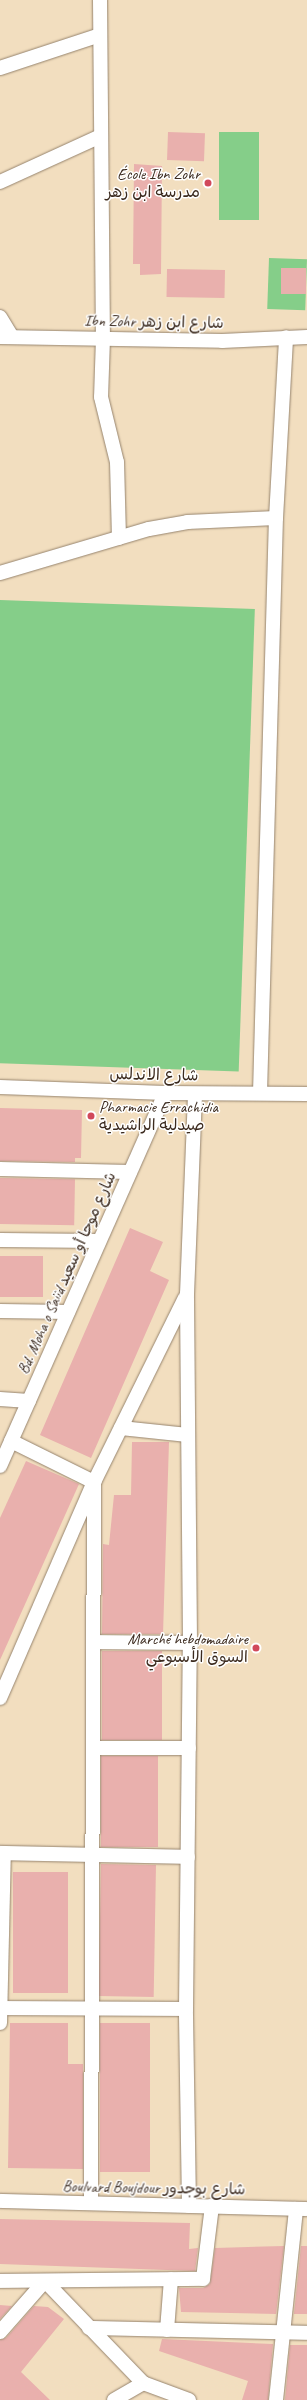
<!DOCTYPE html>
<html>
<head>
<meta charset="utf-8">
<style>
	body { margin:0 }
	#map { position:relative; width:307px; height:2400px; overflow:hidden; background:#f2debf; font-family:Caveat,"Playpen Sans Arabic",sans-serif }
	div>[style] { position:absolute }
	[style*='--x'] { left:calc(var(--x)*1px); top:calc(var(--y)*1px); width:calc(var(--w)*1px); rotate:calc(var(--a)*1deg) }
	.green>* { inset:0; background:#85ce89; transform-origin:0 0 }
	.building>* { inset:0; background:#e9b0ad; transform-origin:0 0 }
	.roads { filter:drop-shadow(0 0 1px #96846e) drop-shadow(0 0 1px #96846e) }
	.street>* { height:14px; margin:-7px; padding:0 7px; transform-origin:7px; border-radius:7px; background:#fff }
	.dots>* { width:11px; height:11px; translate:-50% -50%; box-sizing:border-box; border:2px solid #fff; border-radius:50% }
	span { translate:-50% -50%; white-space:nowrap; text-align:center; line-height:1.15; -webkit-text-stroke:3px #fff; paint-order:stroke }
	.poi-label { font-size:16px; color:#3b2a1e }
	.right { translate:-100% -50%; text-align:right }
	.left { translate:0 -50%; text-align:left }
	.street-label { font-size:16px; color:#3b2a1e }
</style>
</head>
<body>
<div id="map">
	<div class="green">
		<div style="left:219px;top:132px;width:40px;height:88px"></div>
		<div style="left:269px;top:258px;width:38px;height:51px;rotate:2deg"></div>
		<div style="left:0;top:600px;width:255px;height:463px;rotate:2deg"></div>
	</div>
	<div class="building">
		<div style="left:168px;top:132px;width:37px;height:28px;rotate:2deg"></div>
		<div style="clip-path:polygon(134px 164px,162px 166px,161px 274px,140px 275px,140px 264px,133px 264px)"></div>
		<div style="left:306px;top:268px;width:26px;height:25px;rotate:90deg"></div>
		<div style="left:167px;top:269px;width:58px;height:28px;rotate:1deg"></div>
		<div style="clip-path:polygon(0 1108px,82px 1110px,81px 1158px,75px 1158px,75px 1162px,0 1161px)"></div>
		<div style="left:0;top:1178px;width:75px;height:46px;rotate:1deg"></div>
		<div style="clip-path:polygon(130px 1228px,163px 1242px,150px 1271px,169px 1280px,91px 1458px,40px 1435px)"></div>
		<div style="left:0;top:1256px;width:43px;height:41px"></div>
		<div style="clip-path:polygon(132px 1442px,169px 1442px,163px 1634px,102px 1634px,103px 1544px,109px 1545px,114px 1495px,131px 1495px)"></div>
		<div style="clip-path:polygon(26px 1461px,79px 1484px,0 1660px,0 1518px)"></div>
		<div style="left:102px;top:1651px;width:60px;height:89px"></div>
		<div style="left:101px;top:1756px;width:57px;height:91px"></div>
		<div style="left:101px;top:1864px;width:55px;height:132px;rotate:1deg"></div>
		<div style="left:13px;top:1872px;width:55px;height:121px"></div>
		<div style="clip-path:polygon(10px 2023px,68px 2023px,68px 2064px,83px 2064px,83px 2169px,8px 2168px)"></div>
		<div style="left:100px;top:2023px;width:50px;height:149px"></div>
		<div style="clip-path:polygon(0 2219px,190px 2223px,189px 2249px,198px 2248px,195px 2271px,0 2264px)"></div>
		<div style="clip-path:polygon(284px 2246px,276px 2314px,181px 2312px,179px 2288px,203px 2288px,210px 2284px,215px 2248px)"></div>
		<div style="clip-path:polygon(301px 2246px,307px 2246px,307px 2314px,294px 2314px)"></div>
		<div style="clip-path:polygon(0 2305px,12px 2306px,0 2319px)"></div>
		<div style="clip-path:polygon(34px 2306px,48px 2307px,64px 2319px,21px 2372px,50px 2400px,0 2400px,0 2340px,6px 2338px)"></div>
		<div style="clip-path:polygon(162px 2339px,273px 2344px,268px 2400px,242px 2400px,248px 2381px,159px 2351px)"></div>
		<div style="clip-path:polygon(290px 2345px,307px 2345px,307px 2400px,285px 2400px)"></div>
	</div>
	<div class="roads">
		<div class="street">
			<div style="--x:100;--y:0;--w:338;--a:89.5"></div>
			<div style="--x:103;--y:338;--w:59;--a:91.9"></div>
			<div style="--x:101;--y:397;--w:67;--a:76.2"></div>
			<div style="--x:117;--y:462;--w:76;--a:88.5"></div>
			<div style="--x:0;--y:68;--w:105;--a:-18.3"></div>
			<div style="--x:0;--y:182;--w:111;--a:-24.5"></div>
			<div style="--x:0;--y:317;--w:23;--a:59"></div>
			<div style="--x:0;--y:337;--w:222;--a:1"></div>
			<div style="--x:222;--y:341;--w:85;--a:-2.7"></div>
			<div style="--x:0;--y:573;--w:155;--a:-16.5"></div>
			<div style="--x:149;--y:529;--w:39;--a:-10"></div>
			<div style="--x:187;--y:522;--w:89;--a:-2.6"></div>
			<div style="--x:0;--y:1087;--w:165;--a:2.1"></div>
			<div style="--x:165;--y:1093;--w:142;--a:0.4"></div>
			<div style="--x:260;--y:1093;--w:575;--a:-88.41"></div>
			<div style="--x:276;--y:518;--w:181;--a:-86.8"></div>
			<div style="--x:0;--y:1169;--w:130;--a:1.3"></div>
			<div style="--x:0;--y:1240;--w:99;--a:0.6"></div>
			<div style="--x:0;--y:1311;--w:68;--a:0.8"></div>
			<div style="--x:0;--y:1399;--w:29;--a:4"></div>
			<div style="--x:121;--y:1428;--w:67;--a:6"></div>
			<div style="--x:11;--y:1441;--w:93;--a:26.3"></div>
			<div style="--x:94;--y:1482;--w:721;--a:90.24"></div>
			<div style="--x:0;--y:1466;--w:408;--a:-66.1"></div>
			<div style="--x:93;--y:1642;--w:97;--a:0.6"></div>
			<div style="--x:0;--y:1698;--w:236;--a:-66.5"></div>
			<div style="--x:94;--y:1482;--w:205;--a:-63.7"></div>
			<div style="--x:93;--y:1748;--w:96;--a:0"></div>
			<div style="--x:0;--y:1853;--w:188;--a:1.2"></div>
			<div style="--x:0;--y:2008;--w:186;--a:0.3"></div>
			<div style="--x:0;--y:2023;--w:170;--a:-88.7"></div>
			<div style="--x:0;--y:2201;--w:307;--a:1.5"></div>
			<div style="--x:189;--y:2206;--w:197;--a:-90.9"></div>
			<div style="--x:186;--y:2009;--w:366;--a:-89.4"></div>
			<div style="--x:190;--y:1643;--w:349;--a:-90.5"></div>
			<div style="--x:187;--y:1294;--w:200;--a:-87.7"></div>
			<div style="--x:0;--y:2281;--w:203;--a:-0.6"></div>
			<div style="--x:203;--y:2279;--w:74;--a:-83"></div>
			<div style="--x:89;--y:2328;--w:218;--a:1.3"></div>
			<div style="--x:167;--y:2330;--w:51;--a:-85.5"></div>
			<div style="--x:0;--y:2332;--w:68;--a:-48.6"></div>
			<div style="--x:45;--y:2281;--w:141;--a:46.1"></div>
			<div style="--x:143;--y:2383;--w:49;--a:20.3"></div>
			<div style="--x:114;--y:2400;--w:34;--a:-30"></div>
			<div style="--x:276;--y:2400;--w:192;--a:-84"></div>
		</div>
	</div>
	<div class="dots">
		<div style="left:208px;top:183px;background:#d1495b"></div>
		<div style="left:91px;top:1116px;background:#d1495b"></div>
		<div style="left:256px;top:1648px;background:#d1495b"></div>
	</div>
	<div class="poi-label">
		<span class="right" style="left:200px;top:183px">École Ibn Zohr<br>مدرسة ابن زهر</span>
		<span class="left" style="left:99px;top:1116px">Pharmacie Errachidia<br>صيدلية الراشيدية</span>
		<span class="right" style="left:248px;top:1648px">Marché hebdomadaire<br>السوق الأسبوعي</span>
	</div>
	<div class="street-label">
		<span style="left:154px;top:322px;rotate:1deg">Ibn Zohr شارع ابن زهر</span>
		<span style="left:154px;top:1075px;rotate:1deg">شارع الاندلس</span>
		<span style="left:67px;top:1273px;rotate:-66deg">Bd. Moha o Saiid شارع موحا أو سعيد</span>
		<span style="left:154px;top:2188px;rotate:1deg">Boulvard Boujdour شارع بوجدور</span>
	</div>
</div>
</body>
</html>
